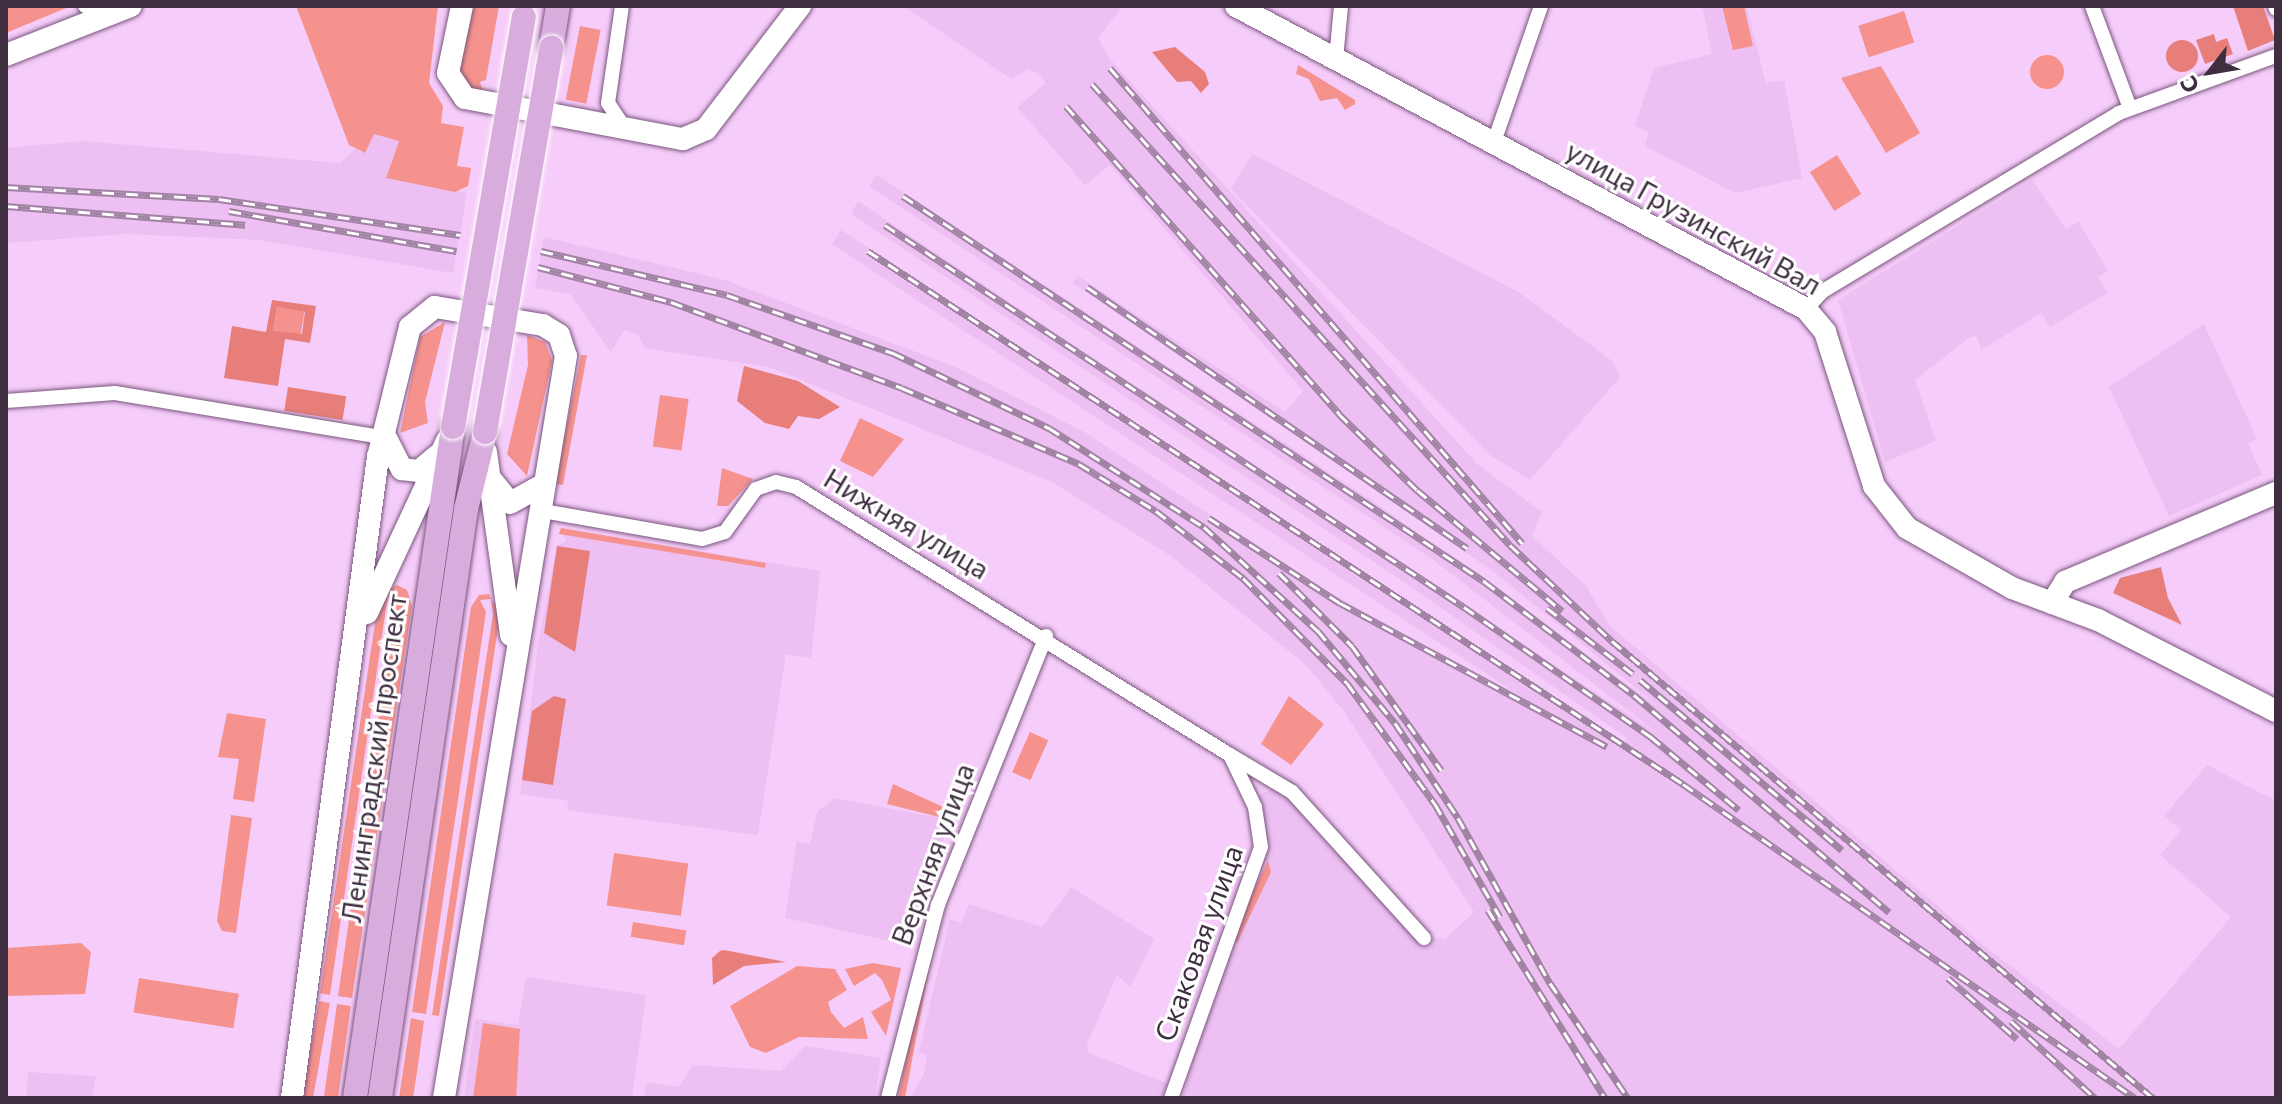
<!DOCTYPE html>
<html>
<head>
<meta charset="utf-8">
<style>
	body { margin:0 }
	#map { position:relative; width:2282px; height:1104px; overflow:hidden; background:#f6cdfa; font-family:Commissioner,sans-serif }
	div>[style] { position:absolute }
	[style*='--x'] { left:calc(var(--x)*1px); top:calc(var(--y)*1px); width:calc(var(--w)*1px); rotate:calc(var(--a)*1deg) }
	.built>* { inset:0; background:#edbff2 }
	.green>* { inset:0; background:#f6928d; transform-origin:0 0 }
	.round { border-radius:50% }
	.forest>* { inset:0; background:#e77e7a; transform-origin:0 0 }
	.roads { filter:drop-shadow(0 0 2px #79567d) drop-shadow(0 0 2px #79567d) }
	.street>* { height:14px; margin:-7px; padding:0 7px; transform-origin:7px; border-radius:7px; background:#fff }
	.secondary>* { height:22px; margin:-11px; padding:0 11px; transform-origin:11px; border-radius:11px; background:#fff }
	.primary>* { height:24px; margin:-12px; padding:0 12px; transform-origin:12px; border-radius:12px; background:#d8acdd }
	.rail>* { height:7px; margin-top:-3.5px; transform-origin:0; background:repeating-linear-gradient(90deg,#fefefe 0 12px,#a184a4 0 24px); box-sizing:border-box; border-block:2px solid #a184a4 }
	.bridges { filter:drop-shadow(0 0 2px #fff) drop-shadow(0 0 2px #fff) }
	.primary-bridge>* { height:24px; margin:-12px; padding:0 12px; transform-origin:12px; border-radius:12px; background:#d8acdd }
	span { translate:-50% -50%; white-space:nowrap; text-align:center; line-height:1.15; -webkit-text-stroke:6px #fefefe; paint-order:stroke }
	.street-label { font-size:28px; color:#3e2e40 }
	.frame { position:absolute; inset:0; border:8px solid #3e2e40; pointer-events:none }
	.north { position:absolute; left:2170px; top:32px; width:80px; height:80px; -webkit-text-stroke:6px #fefefe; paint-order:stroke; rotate:239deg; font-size:22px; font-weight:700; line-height:32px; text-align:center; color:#3e2e40 }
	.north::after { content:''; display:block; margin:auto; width:28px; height:36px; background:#3e2e40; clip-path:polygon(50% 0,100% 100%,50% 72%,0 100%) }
</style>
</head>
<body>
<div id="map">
	<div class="built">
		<div style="clip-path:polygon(903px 6px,1123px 6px,1098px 38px,1109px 58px,1477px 464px,1542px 512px,1532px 536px,1586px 586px,1609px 625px,1983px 945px,2119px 1049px,2231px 917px,2160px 855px,2181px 830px,2164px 816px,2207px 765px,2276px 801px,2276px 1098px,1183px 1098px,1200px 1027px,1267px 849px,1259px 795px,1290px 780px,1428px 937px,1445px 939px,1474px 912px,1343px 710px,1306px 665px,1171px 556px,1050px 481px,769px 367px,644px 348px,638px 335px,625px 330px,611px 352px,570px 294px,535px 288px,544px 237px,725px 280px,956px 367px,1086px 433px,1308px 580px,1566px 726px,832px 244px,841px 230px,1624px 743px,1627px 738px,1398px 578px,851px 214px,858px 201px,1665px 739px,1432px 559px,869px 186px,877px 175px,1380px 506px,1668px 714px,1494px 572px,1073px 283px,1078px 276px,1285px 412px,1303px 391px,1110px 165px,1085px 185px,1017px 107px,1046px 83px,1038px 73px,1028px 69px,1011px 79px)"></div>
		<div style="clip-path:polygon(1702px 6px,1746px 6px,1766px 83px,1784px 80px,1802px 178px,1735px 193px,1645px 146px,1649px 132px,1635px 126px,1654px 68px,1712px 54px)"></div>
		<div style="clip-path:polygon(374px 134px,399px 141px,386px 177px,467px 193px,453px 273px,259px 240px,126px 234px,6px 243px,6px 148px,82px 141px,340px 163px,355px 149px,365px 153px)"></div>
		<div style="clip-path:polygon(1252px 154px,1520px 293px,1611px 360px,1621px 376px,1530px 480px,1490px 455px,1231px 189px)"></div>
		<div style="clip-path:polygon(2032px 180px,2066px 229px,2079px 222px,2108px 271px,2098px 277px,2107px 293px,2050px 327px,2041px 313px,1981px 350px,1977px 336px,1970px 337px,1915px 380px,1936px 441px,1885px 462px,1838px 300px)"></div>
		<div style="clip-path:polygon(2204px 324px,2257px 439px,2248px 443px,2262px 475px,2169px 516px,2109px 387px)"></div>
		<div style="clip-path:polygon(561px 528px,820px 571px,811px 658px,786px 654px,758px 835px,567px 810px,568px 801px,520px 794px,539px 638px,557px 546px,566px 541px)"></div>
		<div style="clip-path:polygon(835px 798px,951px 820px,904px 944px,785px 918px,797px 841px,810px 844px,817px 812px)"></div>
		<div style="clip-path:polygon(1071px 887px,1154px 939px,1130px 987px,1117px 975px,1087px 1044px,1088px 1053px,1167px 1083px,1162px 1098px,910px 1098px,924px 1074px,927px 1055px,919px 1052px,950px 919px,961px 923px,969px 904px,1042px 927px)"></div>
		<div style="clip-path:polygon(526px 977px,646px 995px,632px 1098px,464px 1098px,475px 1019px,518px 1025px)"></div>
		<div style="clip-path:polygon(805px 1046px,881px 1058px,875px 1098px,644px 1098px,647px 1082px,678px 1087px,693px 1065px,781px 1071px)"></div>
		<div style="clip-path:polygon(28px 1072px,96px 1076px,92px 1098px,26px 1098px)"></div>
	</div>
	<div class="green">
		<div style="clip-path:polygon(7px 6px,71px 6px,6px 33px)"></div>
		<div style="clip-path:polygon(296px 6px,438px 6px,429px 83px,443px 106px,441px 123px,464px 127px,457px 166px,471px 168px,468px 186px,455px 192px,386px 178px,399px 141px,374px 134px,365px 153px,349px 145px)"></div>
		<div style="clip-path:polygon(467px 6px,499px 6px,486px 80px,480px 82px,484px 95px,463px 83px,458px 64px)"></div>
		<div style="clip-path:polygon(1722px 6px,1744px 6px,1753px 46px,1733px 50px)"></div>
		<div style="left:1904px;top:11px;width:33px;height:48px;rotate:72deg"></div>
		<div style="left:580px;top:26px;width:21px;height:75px;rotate:11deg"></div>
		<div class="round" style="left:2030px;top:55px;width:34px;height:34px"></div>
		<div style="clip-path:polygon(1298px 65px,1355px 100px,1355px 104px,1345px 110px,1337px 98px,1320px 101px,1309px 79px,1296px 74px)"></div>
		<div style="clip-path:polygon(1881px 66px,1920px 133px,1886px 153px,1841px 78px)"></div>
		<div style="left:1837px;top:155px;width:46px;height:32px;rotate:58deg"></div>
		<div style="left:277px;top:307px;width:28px;height:23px;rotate:10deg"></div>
		<div style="clip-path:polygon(445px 322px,425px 402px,428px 423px,400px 433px,420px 337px)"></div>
		<div style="clip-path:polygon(527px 335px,545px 342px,552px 361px,527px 476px,507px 454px,528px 365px)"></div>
		<div style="clip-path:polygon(581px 355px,587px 355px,563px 485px,555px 484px)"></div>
		<div style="left:660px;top:395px;width:29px;height:52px;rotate:8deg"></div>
		<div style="clip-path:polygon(860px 418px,904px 439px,873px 477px,840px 461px)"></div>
		<div style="clip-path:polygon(722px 468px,753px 479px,728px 506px,717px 506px)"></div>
		<div style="clip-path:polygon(561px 528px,766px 563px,765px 568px,559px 534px)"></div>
		<div style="clip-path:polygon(397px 585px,407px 590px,412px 606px,352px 998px,338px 996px,397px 589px,388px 594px,330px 995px,320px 993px,379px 596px)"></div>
		<div style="clip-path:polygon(489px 594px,500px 615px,439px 1016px,432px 1015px,493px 614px,491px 599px,480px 600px,486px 612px,426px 1014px,412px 1012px,471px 607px,479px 595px)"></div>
		<div style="clip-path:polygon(1289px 696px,1324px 724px,1291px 765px,1261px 744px)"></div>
		<div style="clip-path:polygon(227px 713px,266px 719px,254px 802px,233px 799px,239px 759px,218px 757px)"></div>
		<div style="left:1030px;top:732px;width:20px;height:44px;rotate:24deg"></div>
		<div style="clip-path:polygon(893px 784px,954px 812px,951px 820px,887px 804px)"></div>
		<div style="clip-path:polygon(231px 815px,252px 818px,236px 933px,222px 931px,217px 921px)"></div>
		<div style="left:614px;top:853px;width:75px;height:53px;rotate:8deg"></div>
		<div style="clip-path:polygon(1268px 861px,1271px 872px,1237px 943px,1231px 936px)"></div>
		<div style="left:633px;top:922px;width:54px;height:15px;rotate:9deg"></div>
		<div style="clip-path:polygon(81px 943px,91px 952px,85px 994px,6px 996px,6px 948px)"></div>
		<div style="clip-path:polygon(933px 948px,905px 1098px,898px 1098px,928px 951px)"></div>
		<div style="clip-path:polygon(873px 963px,901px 968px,886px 1036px,871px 1012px,891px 1000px,882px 980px,875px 973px,854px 986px,845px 969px)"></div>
		<div style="clip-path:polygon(797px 966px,835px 969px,847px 990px,828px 1002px,831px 1012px,844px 1028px,863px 1017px,868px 1039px,799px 1037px,766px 1053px,750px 1047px,730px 1006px)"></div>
		<div style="left:139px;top:978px;width:101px;height:35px;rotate:9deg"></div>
		<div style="left:319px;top:1001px;width:11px;height:98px;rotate:10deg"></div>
		<div style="left:337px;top:1004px;width:14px;height:95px;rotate:8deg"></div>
		<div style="clip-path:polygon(411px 1018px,424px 1021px,418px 1065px,413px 1098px,399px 1098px)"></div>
		<div style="clip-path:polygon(483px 1023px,520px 1029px,516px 1098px,473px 1098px)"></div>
	</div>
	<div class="forest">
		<div style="clip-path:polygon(2233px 6px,2263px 6px,2275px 40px,2248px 51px)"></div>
		<div style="clip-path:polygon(2214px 34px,2216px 42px,2227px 38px,2233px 54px,2205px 64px,2196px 40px)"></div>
		<div class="round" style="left:2166px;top:40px;width:32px;height:32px"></div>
		<div style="clip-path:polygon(1175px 47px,1205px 72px,1209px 84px,1201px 93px,1191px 81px,1177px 82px,1152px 52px)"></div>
		<div style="clip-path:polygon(evenodd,272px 300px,316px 306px,310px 343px,285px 339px,278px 386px,224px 378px,232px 326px,266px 332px,272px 300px,277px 307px,305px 312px,302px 334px,273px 330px,277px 307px)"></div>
		<div style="clip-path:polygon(744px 366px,798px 381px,840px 407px,819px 419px,798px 416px,789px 429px,765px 423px,737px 401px)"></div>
		<div style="left:288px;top:387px;width:59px;height:24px;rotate:9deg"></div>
		<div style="clip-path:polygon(557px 546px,590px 551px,575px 652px,544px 633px)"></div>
		<div style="clip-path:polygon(2161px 567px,2168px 598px,2182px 625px,2113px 593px,2120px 578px)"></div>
		<div style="clip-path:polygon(554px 696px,566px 699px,553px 785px,522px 780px,532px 711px)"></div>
		<div style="clip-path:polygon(720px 951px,724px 950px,786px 962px,744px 966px,713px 985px,712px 958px)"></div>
	</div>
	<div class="roads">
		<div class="street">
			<div style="--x:85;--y:6;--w:25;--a:14"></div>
			<div style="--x:622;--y:6;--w:98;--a:98.2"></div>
			<div style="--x:608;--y:103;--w:29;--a:56"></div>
			<div style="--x:2092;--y:6;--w:109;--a:69.6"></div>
			<div style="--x:2275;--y:6;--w:3;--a:72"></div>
			<div style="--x:1336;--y:59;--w:53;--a:-84.6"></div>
			<div style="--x:1494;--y:142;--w:144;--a:-70.9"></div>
			<div style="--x:1806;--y:309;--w:25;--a:-47"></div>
			<div style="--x:1823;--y:291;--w:345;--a:-31"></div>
			<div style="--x:2119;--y:113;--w:167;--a:-20"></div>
			<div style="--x:6;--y:401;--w:109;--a:-4.2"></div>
			<div style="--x:115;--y:393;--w:275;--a:9.4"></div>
			<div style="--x:543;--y:511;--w:161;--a:10"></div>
			<div style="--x:702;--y:539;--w:24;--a:-17"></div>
			<div style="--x:725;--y:532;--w:53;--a:-54.2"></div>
			<div style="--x:756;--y:489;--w:21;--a:-19"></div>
			<div style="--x:776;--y:482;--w:21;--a:14"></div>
			<div style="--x:796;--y:487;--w:510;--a:31.7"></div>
			<div style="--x:1230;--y:755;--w:58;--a:64.3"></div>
			<div style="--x:1255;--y:807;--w:40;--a:81.5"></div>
			<div style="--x:1261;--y:847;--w:267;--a:109.7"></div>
			<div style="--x:1230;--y:755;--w:72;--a:30.8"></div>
			<div style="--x:1292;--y:792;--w:197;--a:47.9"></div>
			<div style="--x:888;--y:1098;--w:199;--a:-75.5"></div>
			<div style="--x:938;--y:905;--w:290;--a:-68.1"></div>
		</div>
		<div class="secondary">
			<div style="--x:462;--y:6;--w:68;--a:101.8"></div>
			<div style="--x:448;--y:73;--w:30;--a:56"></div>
			<div style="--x:465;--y:98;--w:222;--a:10.7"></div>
			<div style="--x:683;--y:139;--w:25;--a:-23"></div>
			<div style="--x:706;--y:129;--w:155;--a:-52.6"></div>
			<div style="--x:1236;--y:6;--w:646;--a:27.99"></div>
			<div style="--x:1806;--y:309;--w:30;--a:50"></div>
			<div style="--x:1825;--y:332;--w:162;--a:72.3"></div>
			<div style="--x:1874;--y:486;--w:53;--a:51.8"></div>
			<div style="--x:1907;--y:528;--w:121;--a:29.7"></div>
			<div style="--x:2012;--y:588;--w:92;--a:20.4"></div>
			<div style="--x:2098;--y:620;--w:200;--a:27.1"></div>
			<div style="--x:6;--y:55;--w:134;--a:-21.4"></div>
			<div style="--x:386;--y:438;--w:35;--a:63"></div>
			<div style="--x:402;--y:469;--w:17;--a:7"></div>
			<div style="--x:419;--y:471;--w:25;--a:-40"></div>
			<div style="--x:486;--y:452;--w:185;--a:82.2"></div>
			<div style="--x:489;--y:477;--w:33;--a:51"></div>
			<div style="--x:510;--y:503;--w:38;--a:-29"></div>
			<div style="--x:2052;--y:603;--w:25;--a:-58"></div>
			<div style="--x:2065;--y:582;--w:229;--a:-22.9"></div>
			<div style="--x:367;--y:613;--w:190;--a:-65.1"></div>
			<div style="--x:292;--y:1098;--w:647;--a:-82.36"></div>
			<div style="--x:378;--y:457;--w:134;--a:-76.2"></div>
			<div style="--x:410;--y:327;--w:32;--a:-39"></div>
			<div style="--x:435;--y:307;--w:109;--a:9.5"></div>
			<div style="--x:543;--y:325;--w:19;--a:32"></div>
			<div style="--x:559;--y:335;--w:22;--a:72"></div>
			<div style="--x:566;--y:356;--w:752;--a:99.34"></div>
		</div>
		<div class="primary">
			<div style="--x:551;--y:48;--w:43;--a:-80.5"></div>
			<div style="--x:355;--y:1098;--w:678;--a:-81.69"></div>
			<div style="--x:380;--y:1098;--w:595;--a:-81.69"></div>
			<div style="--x:466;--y:509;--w:79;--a:-76.1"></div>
		</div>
	</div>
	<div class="rail">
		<div style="--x:1110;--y:68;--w:629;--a:49.06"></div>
		<div style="--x:1092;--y:84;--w:622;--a:47.8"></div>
		<div style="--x:1510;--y:545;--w:140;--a:43.3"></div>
		<div style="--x:1612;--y:641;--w:708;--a:40.19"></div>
		<div style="--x:1066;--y:106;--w:412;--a:48.4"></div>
		<div style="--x:1339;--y:414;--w:109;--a:44.3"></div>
		<div style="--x:1417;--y:490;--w:189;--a:39.8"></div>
		<div style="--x:6;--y:187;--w:213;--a:3.2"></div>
		<div style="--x:219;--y:199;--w:244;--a:8.5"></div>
		<div style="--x:903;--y:196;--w:698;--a:33.55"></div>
		<div style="--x:1485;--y:582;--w:187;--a:37.2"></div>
		<div style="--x:1634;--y:695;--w:335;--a:40.4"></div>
		<div style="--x:6;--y:206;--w:240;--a:4.5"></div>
		<div style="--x:229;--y:211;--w:231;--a:10"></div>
		<div style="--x:885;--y:225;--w:694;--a:33.42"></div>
		<div style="--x:1464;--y:607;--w:228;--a:34.8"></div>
		<div style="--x:1651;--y:737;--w:114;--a:39.7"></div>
		<div style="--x:541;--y:251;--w:191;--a:13.3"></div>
		<div style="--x:727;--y:295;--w:176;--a:19.3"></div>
		<div style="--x:893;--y:353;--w:173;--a:25.7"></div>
		<div style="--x:1049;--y:428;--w:184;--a:32.6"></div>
		<div style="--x:1204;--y:527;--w:154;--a:42.4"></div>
		<div style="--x:1318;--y:631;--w:120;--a:50.1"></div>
		<div style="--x:1395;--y:723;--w:114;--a:56.4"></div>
		<div style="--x:1458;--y:818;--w:189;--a:60.9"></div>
		<div style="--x:1550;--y:983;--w:139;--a:55.9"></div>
		<div style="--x:868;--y:251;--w:974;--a:33.18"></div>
		<div style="--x:1683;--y:784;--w:550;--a:34.79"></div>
		<div style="--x:538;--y:267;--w:138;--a:14.7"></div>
		<div style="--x:671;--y:302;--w:246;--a:20.4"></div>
		<div style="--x:902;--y:388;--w:193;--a:23.2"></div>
		<div style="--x:1079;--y:464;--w:90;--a:31.4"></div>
		<div style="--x:1156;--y:511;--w:110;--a:37.6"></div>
		<div style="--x:1243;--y:578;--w:148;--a:45.3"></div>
		<div style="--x:1347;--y:683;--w:150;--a:54"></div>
		<div style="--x:1435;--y:804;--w:130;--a:60.1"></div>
		<div style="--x:1087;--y:287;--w:461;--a:34.5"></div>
		<div style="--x:1209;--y:518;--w:156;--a:33"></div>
		<div style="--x:1340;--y:603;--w:303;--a:28.3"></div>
		<div style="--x:1279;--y:573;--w:103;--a:45"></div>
		<div style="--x:1352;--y:646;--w:153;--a:54.3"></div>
		<div style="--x:1547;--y:608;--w:108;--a:37.5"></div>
		<div style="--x:1640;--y:680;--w:264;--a:40.1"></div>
		<div style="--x:1488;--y:910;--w:221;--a:58.1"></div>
		<div style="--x:1948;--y:978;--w:92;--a:41.5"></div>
		<div style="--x:2011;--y:1021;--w:114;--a:42.5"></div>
	</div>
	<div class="bridges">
		<div class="primary-bridge">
			<div style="--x:453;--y:427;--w:416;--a:-80.2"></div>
			<div style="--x:485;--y:432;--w:390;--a:-80.2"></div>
		</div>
	</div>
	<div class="street-label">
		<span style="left:1694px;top:217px;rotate:29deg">улица Грузинский Вал</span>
		<span style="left:907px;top:523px;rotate:31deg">Нижняя улица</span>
		<span style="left:373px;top:758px;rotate:-82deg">Ленинградский проспект</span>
		<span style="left:932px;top:854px;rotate:-70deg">Верхняя улица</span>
		<span style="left:1198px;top:943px;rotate:-70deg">Скаковая улица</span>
	</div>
	<div class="frame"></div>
	<div class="north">С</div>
</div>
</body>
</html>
